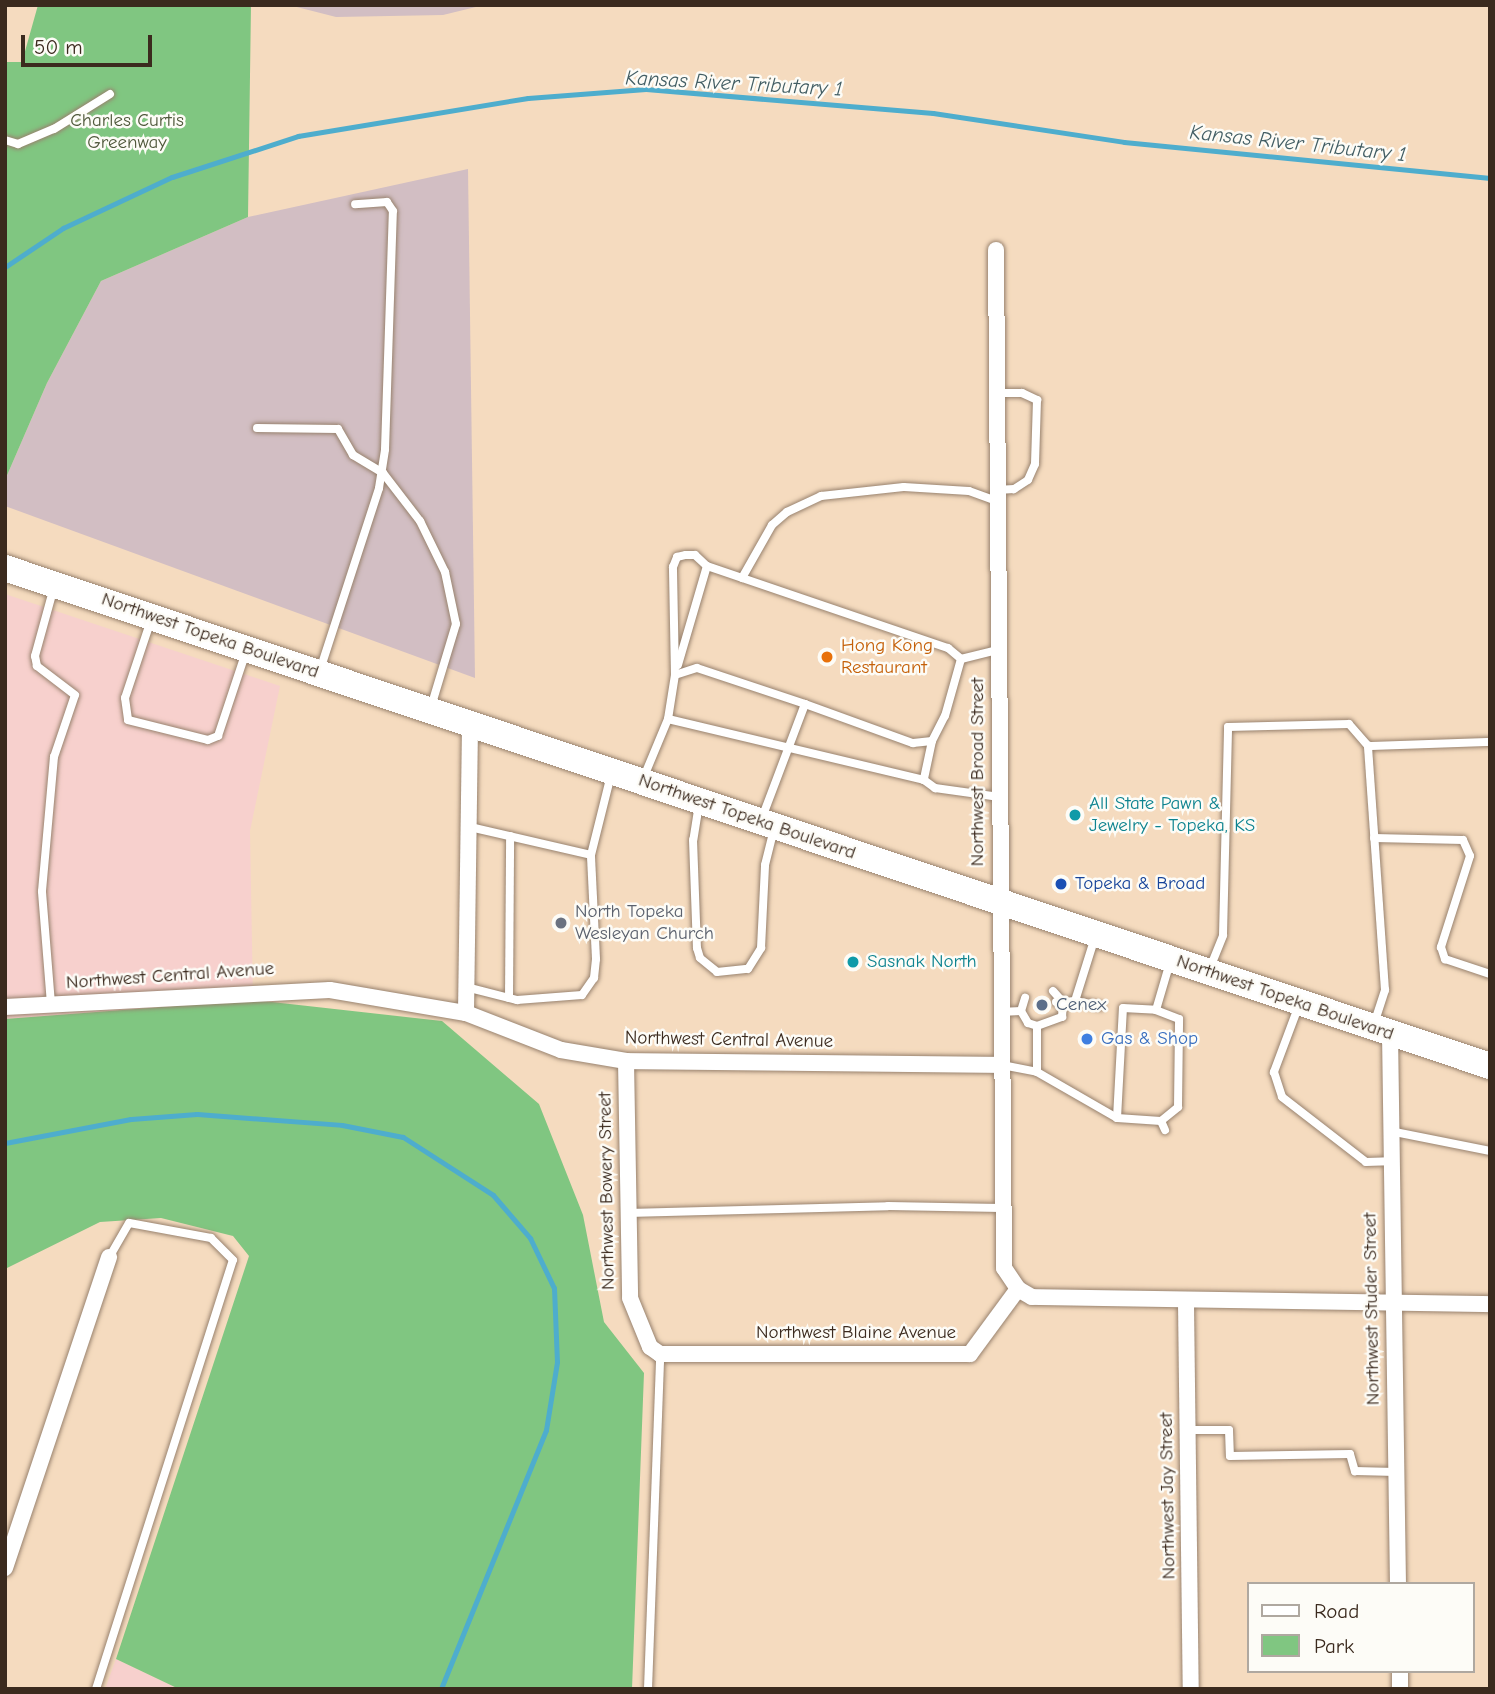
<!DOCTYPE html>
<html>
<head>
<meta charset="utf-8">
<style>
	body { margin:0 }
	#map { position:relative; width:1495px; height:1694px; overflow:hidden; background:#f5dbbf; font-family:"Comic Neue",sans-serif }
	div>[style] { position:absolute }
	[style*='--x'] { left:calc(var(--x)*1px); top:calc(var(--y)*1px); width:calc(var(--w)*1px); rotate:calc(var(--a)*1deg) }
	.built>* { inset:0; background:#f7d0cd }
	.industrial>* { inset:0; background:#d2bec3 }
	.green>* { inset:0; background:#80c681 }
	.stream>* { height:5px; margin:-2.5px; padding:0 2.5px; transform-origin:2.5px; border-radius:2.5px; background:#4eadcd }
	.roads { filter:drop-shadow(0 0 2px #98826e) drop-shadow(0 0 2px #98826e) }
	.lane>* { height:8px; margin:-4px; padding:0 4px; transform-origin:4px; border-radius:4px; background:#fff }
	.street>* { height:16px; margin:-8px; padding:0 8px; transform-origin:8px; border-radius:8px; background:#fff }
	.primary>* { height:26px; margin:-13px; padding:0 13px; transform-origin:13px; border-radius:13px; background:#fff }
	.dots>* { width:19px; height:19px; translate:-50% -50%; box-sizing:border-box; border:4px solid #fdfcf7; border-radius:50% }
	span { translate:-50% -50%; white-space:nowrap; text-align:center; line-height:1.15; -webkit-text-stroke:5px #fdfcf7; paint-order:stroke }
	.park-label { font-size:19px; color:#50593c }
	.street-label { font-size:19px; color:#3b2a1e }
	.food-label { font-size:19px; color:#c56008 }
	.left { translate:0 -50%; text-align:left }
	.culture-label { font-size:19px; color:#0d838f }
	.transit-label { font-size:19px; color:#164399 }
	.worship-label { font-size:19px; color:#5b616d }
	.service-label { font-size:19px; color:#4e5e75 }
	.shop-label { font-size:19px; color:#366cbe }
	.water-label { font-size:21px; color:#435e64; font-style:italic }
	.frame { position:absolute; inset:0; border:7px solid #3b2a1e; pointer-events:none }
	.legend { position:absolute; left:1247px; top:1582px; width:228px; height:91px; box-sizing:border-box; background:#fdfcf7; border:2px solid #afa8a0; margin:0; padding:9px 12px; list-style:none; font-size:21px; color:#3b2a1e }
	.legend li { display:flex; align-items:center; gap:14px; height:35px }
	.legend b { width:35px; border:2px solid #afa8a0 }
	.scale { position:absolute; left:21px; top:35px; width:131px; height:32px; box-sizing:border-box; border:4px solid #3b2a1e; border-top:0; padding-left:9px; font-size:21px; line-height:24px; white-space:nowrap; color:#3b2a1e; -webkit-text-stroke:5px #fdfcf7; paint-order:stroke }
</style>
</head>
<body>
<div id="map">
	<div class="built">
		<div style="clip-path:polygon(5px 594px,280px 686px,250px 831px,253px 1000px,5px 1019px)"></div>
		<div style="clip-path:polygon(116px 1659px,179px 1689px,105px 1689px)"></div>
	</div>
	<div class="industrial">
		<div style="clip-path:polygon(289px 5px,484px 5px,443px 15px,336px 17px)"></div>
		<div style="clip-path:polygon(468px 169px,475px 678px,5px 506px,5px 480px,47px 383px,101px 281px,248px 217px)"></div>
	</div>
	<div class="green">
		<div style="clip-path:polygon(38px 5px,251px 5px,248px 217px,101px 281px,47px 383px,5px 480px,5px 62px,22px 62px)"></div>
		<div style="clip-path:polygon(253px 1000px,442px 1021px,539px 1104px,583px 1215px,604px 1322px,644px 1373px,632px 1689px,179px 1689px,116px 1659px,249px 1256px,233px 1236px,161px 1218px,100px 1222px,5px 1269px,5px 1019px)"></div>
	</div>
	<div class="stream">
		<div style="--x:5;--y:267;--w:70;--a:-33.9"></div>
		<div style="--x:63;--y:228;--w:120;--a:-25.1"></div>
		<div style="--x:172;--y:177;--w:133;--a:-18"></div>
		<div style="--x:298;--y:136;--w:233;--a:-9.4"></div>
		<div style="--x:528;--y:98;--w:118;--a:-4.4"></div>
		<div style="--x:646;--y:89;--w:288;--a:4.8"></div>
		<div style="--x:933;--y:113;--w:193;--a:8.6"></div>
		<div style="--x:1124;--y:142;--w:368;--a:5.6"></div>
		<div style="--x:5;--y:1143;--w:128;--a:-10.8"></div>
		<div style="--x:131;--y:1119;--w:66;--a:-4.3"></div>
		<div style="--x:197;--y:1114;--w:145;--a:4.3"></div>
		<div style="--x:342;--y:1125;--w:62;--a:11.1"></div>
		<div style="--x:403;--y:1137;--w:107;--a:32.8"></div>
		<div style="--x:493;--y:1195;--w:57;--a:49.3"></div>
		<div style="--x:530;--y:1238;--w:55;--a:64.4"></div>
		<div style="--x:554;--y:1288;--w:74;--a:87.7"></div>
		<div style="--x:557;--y:1362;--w:69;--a:99.2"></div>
		<div style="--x:546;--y:1430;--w:279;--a:112.1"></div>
	</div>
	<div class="roads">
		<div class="lane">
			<div style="--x:5;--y:140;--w:14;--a:17"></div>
			<div style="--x:18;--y:144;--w:39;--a:-23"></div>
			<div style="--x:54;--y:129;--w:66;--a:-32"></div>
			<div style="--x:997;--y:393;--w:25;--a:0"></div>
			<div style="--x:1022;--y:393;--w:17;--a:25"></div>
			<div style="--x:1037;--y:400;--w:64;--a:91.8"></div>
			<div style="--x:1035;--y:464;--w:17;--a:114"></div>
			<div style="--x:1028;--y:480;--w:17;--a:147"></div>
			<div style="--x:1014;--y:489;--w:17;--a:177"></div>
			<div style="--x:257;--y:428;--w:81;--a:0.7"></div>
			<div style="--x:338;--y:429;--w:30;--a:60"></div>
			<div style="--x:353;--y:455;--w:35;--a:31"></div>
			<div style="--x:383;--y:473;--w:61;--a:52.4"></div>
			<div style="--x:420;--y:521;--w:57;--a:63.9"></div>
			<div style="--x:445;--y:572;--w:53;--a:78.1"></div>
			<div style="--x:456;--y:624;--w:87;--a:106.8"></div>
			<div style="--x:742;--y:578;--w:61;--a:-60.5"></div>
			<div style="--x:772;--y:525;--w:20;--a:-41"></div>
			<div style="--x:787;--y:512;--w:38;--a:-25"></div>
			<div style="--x:821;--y:496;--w:83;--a:-6.2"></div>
			<div style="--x:904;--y:487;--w:65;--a:3.5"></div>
			<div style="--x:969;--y:491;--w:30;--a:20"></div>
			<div style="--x:151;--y:620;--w:82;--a:108.4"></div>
			<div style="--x:125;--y:698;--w:22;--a:82"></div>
			<div style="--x:128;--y:720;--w:82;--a:14"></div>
			<div style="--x:208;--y:740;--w:11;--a:-22"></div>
			<div style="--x:218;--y:736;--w:89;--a:-71.6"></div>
			<div style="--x:678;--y:665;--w:103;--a:-73.7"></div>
			<div style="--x:320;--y:670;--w:191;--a:-72"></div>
			<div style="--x:379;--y:488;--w:39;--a:-81"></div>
			<div style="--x:385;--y:449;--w:238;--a:-88.1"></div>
			<div style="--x:393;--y:211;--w:11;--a:-124"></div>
			<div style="--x:387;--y:202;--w:32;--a:176"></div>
			<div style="--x:675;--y:675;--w:108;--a:-91.1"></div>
			<div style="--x:673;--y:567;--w:11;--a:-68"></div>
			<div style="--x:677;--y:557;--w:9;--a:-13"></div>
			<div style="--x:686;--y:555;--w:9;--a:0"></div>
			<div style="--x:695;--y:555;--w:16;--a:43"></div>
			<div style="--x:707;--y:566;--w:255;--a:18.8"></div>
			<div style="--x:948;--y:648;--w:17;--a:40"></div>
			<div style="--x:805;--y:704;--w:115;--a:19.9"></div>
			<div style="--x:913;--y:743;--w:19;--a:-6"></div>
			<div style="--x:932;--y:741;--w:28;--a:-63"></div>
			<div style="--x:945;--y:716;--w:59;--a:-74.3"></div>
			<div style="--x:961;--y:659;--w:38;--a:-14"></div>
			<div style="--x:668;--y:719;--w:263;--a:13.4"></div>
			<div style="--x:932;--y:741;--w:40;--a:102"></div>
			<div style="--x:924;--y:780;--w:14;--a:36"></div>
			<div style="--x:935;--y:788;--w:65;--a:8"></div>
			<div style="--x:643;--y:779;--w:65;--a:-67.4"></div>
			<div style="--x:668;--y:719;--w:45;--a:-81"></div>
			<div style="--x:675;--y:675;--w:23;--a:-18"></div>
			<div style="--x:697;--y:668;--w:114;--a:18.4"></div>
			<div style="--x:805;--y:704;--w:122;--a:110.7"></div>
			<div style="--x:699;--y:804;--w:36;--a:99"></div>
			<div style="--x:693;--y:840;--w:108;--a:87.9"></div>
			<div style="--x:697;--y:948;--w:10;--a:73"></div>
			<div style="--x:700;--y:958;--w:22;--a:39"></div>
			<div style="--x:717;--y:972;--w:31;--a:-6"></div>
			<div style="--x:748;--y:969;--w:25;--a:-58"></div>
			<div style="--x:761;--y:948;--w:83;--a:-87.2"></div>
			<div style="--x:765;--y:865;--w:38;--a:-76"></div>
			<div style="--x:470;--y:827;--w:124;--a:13"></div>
			<div style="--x:591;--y:855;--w:82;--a:-76"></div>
			<div style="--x:1374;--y:838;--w:89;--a:1.3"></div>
			<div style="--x:1463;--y:840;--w:17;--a:66"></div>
			<div style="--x:1470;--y:856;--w:96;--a:107.7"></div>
			<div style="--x:1441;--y:947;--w:13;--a:72"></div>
			<div style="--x:1445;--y:959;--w:47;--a:18.4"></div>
			<div style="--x:1210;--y:968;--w:35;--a:-68"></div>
			<div style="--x:1223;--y:935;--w:208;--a:-88.6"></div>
			<div style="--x:1228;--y:727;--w:121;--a:-1.4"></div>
			<div style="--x:1349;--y:724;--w:29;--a:49"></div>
			<div style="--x:466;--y:987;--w:53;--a:14.3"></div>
			<div style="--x:517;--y:1000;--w:65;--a:-4.4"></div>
			<div style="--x:582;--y:995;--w:21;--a:-55"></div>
			<div style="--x:594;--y:978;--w:19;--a:-84"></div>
			<div style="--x:596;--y:959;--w:104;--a:-92.8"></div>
			<div style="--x:1053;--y:991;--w:15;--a:48"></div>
			<div style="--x:1063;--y:1002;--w:7;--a:180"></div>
			<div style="--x:509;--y:998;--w:162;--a:-89.6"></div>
			<div style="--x:1075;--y:1001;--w:26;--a:11"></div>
			<div style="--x:51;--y:1004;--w:113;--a:-94.6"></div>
			<div style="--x:42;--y:891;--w:135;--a:-84.9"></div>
			<div style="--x:54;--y:757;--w:65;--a:-71.3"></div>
			<div style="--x:75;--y:695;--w:48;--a:-142.7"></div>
			<div style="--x:37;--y:666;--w:10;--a:-101"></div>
			<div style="--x:35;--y:656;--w:72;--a:-74.6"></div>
			<div style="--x:1299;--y:1005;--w:72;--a:110.5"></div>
			<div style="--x:1274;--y:1072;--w:26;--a:72"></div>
			<div style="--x:1282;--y:1097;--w:106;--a:37.7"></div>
			<div style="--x:1366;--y:1162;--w:23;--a:-2"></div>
			<div style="--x:1021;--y:1011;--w:14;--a:-73"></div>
			<div style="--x:1000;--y:1012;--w:21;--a:-3"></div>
			<div style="--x:1021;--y:1011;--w:14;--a:60"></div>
			<div style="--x:1028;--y:1023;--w:9;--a:18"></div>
			<div style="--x:1374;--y:1024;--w:36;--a:-72"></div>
			<div style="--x:1385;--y:990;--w:245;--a:-94"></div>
			<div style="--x:1368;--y:746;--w:122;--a:-1.9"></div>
			<div style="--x:1002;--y:1065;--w:36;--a:11"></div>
			<div style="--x:1037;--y:1072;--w:92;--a:29.9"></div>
			<div style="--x:1117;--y:1118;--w:44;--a:3.9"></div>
			<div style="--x:1161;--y:1121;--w:10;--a:66"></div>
			<div style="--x:1037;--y:1072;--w:46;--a:-90"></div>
			<div style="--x:1037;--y:1026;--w:27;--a:-20"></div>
			<div style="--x:1062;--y:1017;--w:15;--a:-86"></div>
			<div style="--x:1063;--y:1002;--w:12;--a:-5"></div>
			<div style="--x:1075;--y:1001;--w:67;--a:-72.6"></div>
			<div style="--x:1117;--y:1118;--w:110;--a:-86.9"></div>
			<div style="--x:1123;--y:1008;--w:33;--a:3"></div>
			<div style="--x:1161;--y:1121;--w:22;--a:-39"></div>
			<div style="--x:1178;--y:1107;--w:88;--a:-89.3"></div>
			<div style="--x:1179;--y:1019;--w:25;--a:-159"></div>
			<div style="--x:1156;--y:1010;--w:50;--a:-73.7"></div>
			<div style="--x:1390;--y:1131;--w:102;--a:11.3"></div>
			<div style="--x:628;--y:1213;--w:260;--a:-1.5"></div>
			<div style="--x:888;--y:1206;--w:113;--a:1"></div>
			<div style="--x:1188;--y:1430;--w:41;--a:0"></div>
			<div style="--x:1229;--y:1430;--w:26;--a:88"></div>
			<div style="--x:1230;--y:1456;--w:120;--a:-1"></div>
			<div style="--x:1350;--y:1454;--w:18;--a:74"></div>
			<div style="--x:1355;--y:1471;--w:41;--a:1.4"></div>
			<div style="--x:96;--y:1689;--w:450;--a:-72.3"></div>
			<div style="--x:233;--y:1260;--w:31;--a:-135"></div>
			<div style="--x:211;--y:1238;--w:83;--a:-169.6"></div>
			<div style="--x:129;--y:1223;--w:39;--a:120"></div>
			<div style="--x:648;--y:1689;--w:335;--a:-87.9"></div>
		</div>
		<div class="street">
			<div style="--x:996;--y:250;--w:1018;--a:89.55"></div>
			<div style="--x:1004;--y:1268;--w:25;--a:56"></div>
			<div style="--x:1018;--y:1289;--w:16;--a:30"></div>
			<div style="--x:1032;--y:1297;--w:458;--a:0.9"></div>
			<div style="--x:5;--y:1007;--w:325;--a:-3"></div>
			<div style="--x:330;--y:990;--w:138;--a:9.6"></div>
			<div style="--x:466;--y:1013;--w:102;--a:21.3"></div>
			<div style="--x:561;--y:1050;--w:66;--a:9.6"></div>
			<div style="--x:626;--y:1061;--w:374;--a:0.6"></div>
			<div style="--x:466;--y:1013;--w:289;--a:-89.2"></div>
			<div style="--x:1390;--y:1033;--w:551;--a:89.17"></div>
			<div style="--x:626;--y:1061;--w:237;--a:89"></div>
			<div style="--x:630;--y:1298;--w:53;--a:67.8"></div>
			<div style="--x:650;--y:1347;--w:12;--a:35"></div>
			<div style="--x:660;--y:1354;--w:310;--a:0"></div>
			<div style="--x:970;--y:1354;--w:81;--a:-53.6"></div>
			<div style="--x:1186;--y:1303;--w:386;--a:89.3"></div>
			<div style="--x:5;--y:1568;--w:328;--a:-71.5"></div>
			<div style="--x:1400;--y:1671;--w:18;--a:90"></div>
		</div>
		<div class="primary">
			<div style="--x:5;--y:568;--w:1566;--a:18.54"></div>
		</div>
	</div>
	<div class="dots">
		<div style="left:827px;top:657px;background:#e8710a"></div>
		<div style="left:1075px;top:815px;background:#0f9aa8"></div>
		<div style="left:1061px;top:884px;background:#1a4fb4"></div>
		<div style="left:561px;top:923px;background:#6b7280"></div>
		<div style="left:853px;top:962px;background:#0f9aa8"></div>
		<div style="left:1042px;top:1005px;background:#5c6f8a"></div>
		<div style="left:1087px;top:1039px;background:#3f7fe0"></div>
	</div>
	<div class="park-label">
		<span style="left:127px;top:132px">Charles Curtis<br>Greenway</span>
	</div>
	<div class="street-label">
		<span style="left:210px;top:636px;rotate:19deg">Northwest Topeka Boulevard</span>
		<span style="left:978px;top:772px;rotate:-90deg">Northwest Broad Street</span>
		<span style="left:747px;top:817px;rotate:19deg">Northwest Topeka Boulevard</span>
		<span style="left:170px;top:976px;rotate:-4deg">Northwest Central Avenue</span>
		<span style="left:1285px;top:998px;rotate:19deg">Northwest Topeka Boulevard</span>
		<span style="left:729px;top:1040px;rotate:1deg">Northwest Central Avenue</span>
		<span style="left:607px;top:1191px;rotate:-91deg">Northwest Bowery Street</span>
		<span style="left:1372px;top:1309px;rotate:-91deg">Northwest Studer Street</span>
		<span style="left:856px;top:1333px">Northwest Blaine Avenue</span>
		<span style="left:1168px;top:1496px;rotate:-91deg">Northwest Jay Street</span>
	</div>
	<div class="food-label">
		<span class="left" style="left:841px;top:657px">Hong Kong<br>Restaurant</span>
	</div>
	<div class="culture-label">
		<span class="left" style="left:1089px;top:815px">All State Pawn &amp;<br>Jewelry - Topeka, KS</span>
		<span class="left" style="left:867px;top:962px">Sasnak North</span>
	</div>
	<div class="transit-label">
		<span class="left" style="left:1075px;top:884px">Topeka &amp; Broad</span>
	</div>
	<div class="worship-label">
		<span class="left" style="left:575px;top:923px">North Topeka<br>Wesleyan Church</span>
	</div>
	<div class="service-label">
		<span class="left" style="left:1056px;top:1005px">Cenex</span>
	</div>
	<div class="shop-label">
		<span class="left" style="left:1101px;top:1039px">Gas &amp; Shop</span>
	</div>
	<div class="water-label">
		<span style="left:734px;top:83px;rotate:3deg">Kansas River Tributary 1</span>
		<span style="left:1298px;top:143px;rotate:6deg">Kansas River Tributary 1</span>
	</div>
	<div class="frame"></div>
	<ul class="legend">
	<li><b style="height:9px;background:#fff"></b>Road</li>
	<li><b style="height:19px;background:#80c681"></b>Park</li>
	</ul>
	<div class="scale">50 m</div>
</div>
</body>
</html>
